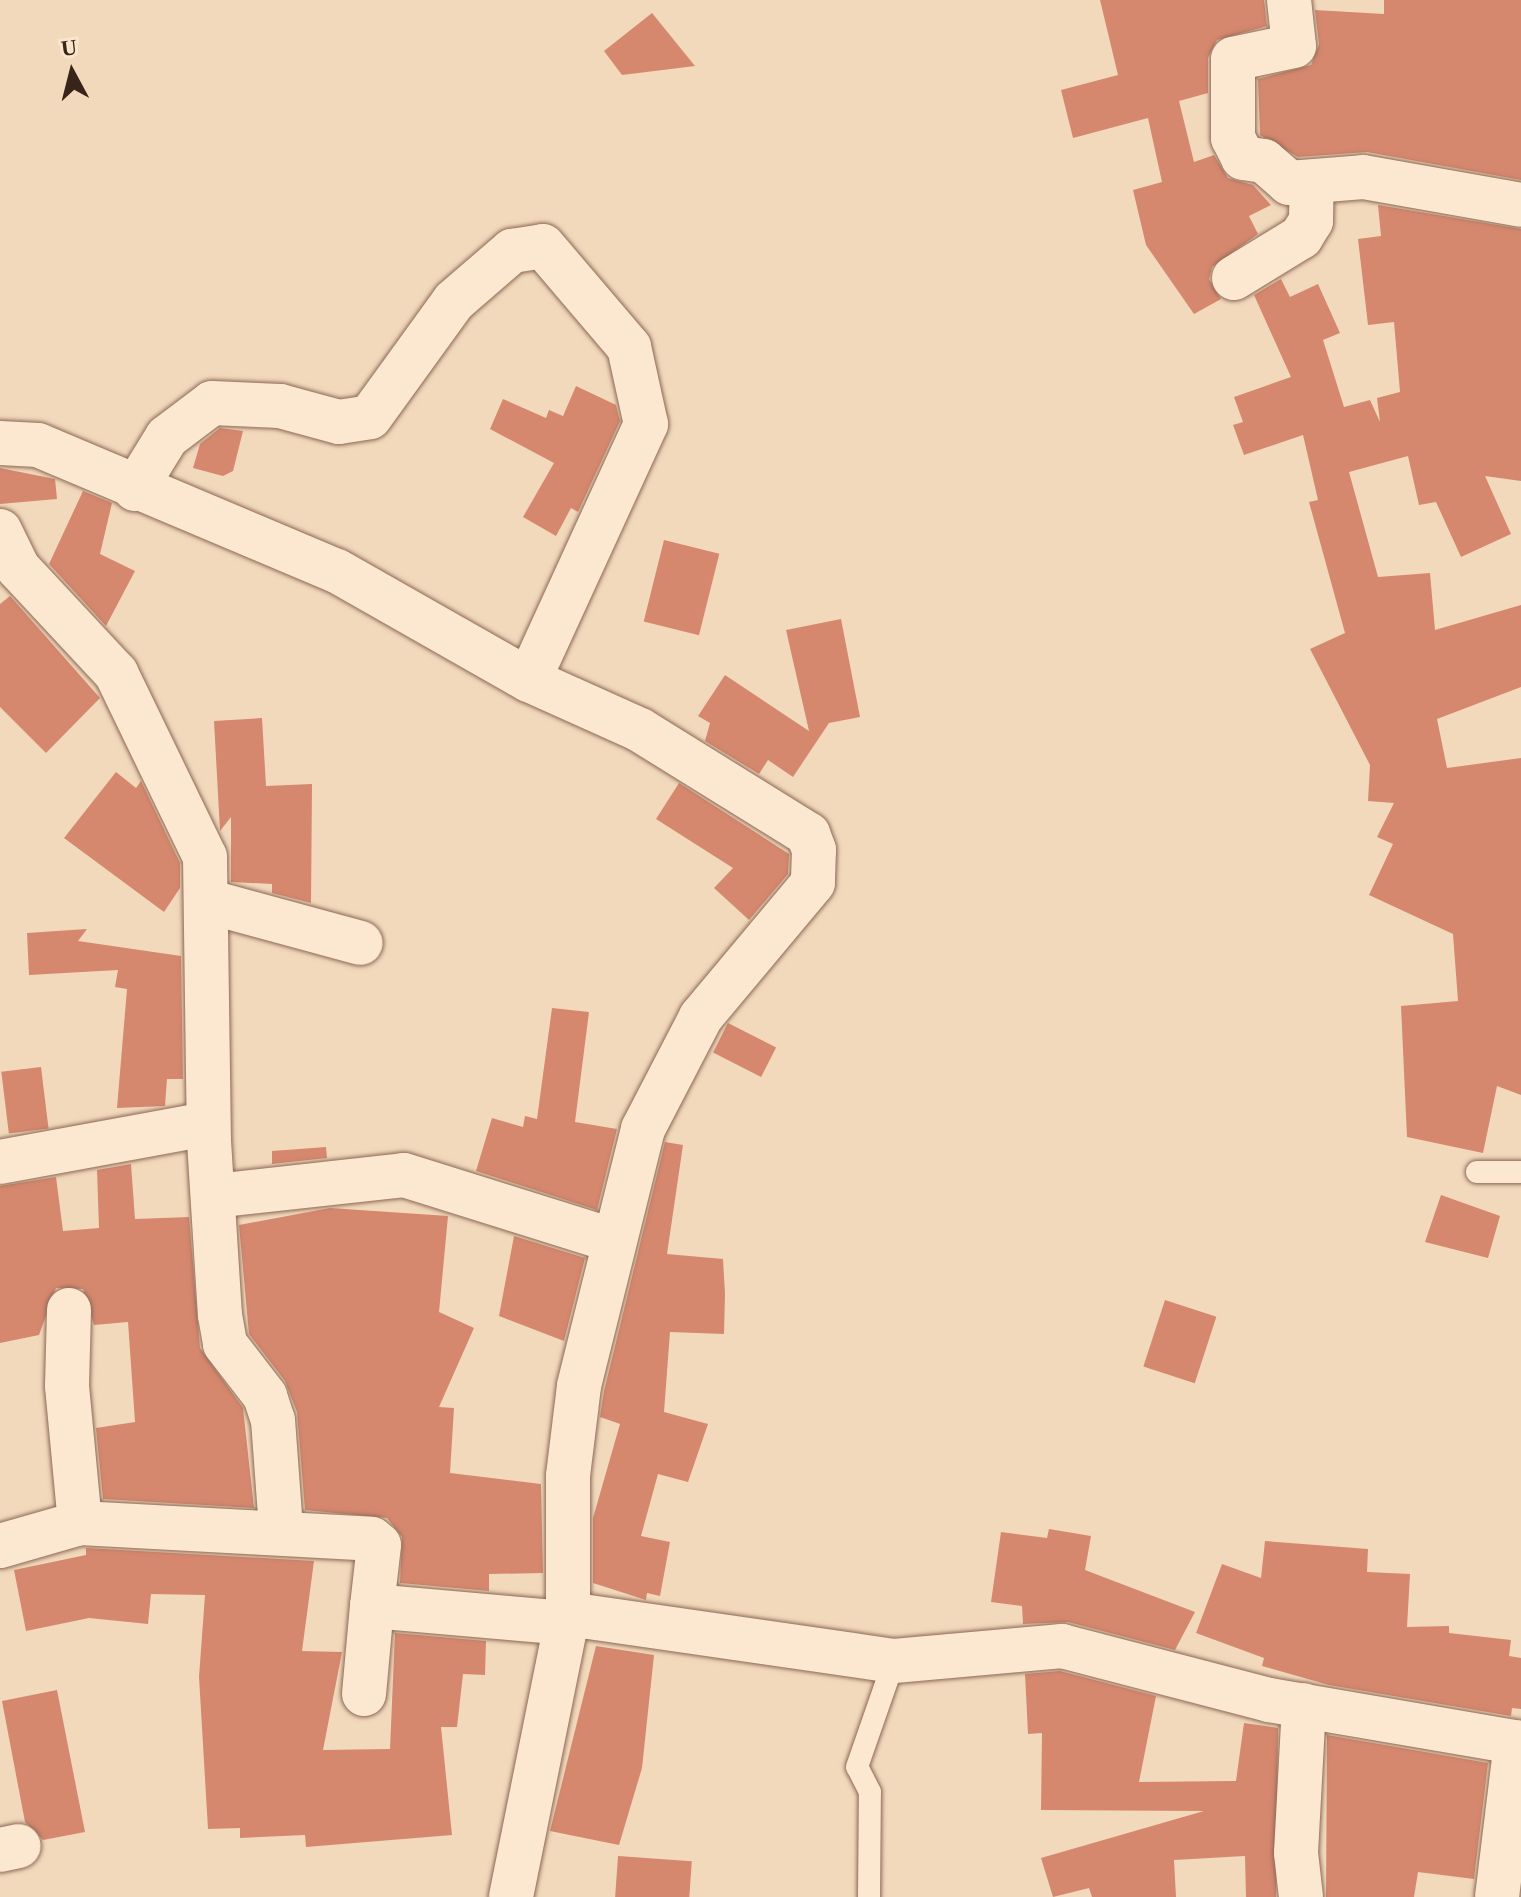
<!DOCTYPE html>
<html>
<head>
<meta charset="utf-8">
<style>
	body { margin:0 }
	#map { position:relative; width:1521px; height:1897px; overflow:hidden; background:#f2d9bc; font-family:"Times New Roman",serif }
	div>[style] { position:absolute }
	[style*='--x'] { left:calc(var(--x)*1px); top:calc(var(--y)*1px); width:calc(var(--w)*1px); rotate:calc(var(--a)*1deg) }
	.building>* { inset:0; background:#d5886e; transform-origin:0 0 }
	.roads { filter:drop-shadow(0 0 2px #8c6854) drop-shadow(0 0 2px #8c6854) }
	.lane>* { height:22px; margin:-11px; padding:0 11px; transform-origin:11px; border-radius:11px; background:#fce8d0 }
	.street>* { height:44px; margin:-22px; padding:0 22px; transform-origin:22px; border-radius:22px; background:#fce8d0 }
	span { translate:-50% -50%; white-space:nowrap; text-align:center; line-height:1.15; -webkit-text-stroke:8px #f9e5cc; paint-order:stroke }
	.north { position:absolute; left:32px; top:32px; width:80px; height:80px; -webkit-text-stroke:6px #f9e5cc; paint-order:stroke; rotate:353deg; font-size:22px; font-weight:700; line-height:32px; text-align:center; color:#39241a }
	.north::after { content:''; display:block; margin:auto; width:28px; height:36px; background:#39241a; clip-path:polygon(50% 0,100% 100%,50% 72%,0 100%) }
</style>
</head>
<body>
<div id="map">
	<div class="building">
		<div style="clip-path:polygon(1100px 0,1264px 0,1267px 26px,1217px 40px,1208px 58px,1208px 93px,1179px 101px,1194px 162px,1214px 155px,1228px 178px,1253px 185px,1271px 205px,1249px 216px,1258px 234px,1212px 267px,1209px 279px,1221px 299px,1194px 314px,1146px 245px,1133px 190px,1162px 182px,1148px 118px,1073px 138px,1061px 90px,1118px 75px)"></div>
		<div style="clip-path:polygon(1384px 0,1521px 0,1521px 180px,1367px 152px,1298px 157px,1260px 135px,1258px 79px,1311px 65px,1319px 44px,1315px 10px,1384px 14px)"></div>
		<div style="clip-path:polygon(652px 13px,695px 66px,622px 75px,604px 51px)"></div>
		<div style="clip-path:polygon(1378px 205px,1521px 229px,1521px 481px,1485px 476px,1511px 534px,1461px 557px,1436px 502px,1419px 505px,1408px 456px,1349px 472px,1378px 577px,1430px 573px,1435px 630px,1521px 605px,1521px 687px,1437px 719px,1447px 768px,1521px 758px,1521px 1095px,1497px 1086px,1483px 1153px,1407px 1137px,1401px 1006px,1458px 1001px,1453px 934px,1369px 895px,1393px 844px,1377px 837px,1394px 803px,1368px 801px,1370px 765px,1310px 649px,1345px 633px,1309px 502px,1318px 500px,1303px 435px,1244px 455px,1233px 425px,1243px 422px,1234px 397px,1291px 377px,1254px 295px,1281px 279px,1290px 297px,1318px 284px,1340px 333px,1323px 340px,1344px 407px,1370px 400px,1380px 422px,1377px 398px,1400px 392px,1394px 322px,1368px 325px,1358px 239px,1381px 236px)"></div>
		<div style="clip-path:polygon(576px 386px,616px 405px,620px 421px,578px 512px,571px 508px,556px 536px,523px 517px,554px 463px,490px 429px,503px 399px,546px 418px,549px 410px,563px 416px)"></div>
		<div style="clip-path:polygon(220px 428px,243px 431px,233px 471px,223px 476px,193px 468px,200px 444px)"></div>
		<div style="clip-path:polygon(0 468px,55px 479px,57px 499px,0 504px)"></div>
		<div style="clip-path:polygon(83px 491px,112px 503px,100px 554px,135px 571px,106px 626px,49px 564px)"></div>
		<div style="left:664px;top:540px;width:57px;height:84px;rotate:14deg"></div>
		<div style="clip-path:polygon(10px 596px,100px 698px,46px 753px,0 707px,0 604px)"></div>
		<div style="clip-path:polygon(841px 619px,860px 717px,829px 723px,793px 777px,768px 760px,759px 774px,705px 741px,710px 723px,698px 716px,725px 675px,809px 731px,786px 630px)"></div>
		<div style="clip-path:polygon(262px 718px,266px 786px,312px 784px,311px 903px,272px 893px,272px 884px,231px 882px,231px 817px,220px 831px,214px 721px)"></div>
		<div style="clip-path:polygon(116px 772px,136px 788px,141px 781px,180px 863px,180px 888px,164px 912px,64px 838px)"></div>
		<div style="clip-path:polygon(679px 783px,789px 854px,788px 874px,749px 920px,714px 888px,733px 868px,656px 819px)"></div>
		<div style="clip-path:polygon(87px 929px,78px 941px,181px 956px,183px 1079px,167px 1079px,165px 1106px,117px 1108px,127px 989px,115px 987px,118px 970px,29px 975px,27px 933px)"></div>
		<div style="clip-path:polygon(552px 1008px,589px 1012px,575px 1122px,617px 1129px,597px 1210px,476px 1171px,492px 1118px,523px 1127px,525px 1116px,537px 1119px)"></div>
		<div style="left:728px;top:1023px;width:54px;height:33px;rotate:27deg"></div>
		<div style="left:41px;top:1067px;width:62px;height:40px;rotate:83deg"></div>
		<div style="clip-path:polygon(665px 1142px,683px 1145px,667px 1254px,723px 1259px,725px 1294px,724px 1334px,670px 1332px,664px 1412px,708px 1424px,688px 1482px,658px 1474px,641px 1536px,670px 1542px,660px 1596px,647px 1593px,646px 1600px,593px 1583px,593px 1518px,620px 1424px,600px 1417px,604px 1391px)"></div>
		<div style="clip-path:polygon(326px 1147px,327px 1158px,272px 1164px,272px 1151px)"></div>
		<div style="clip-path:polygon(131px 1164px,135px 1219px,189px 1217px,200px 1348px,243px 1408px,254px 1508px,103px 1499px,96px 1428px,135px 1422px,128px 1322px,94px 1325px,83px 1289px,56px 1288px,39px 1335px,0 1343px,0 1186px,56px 1177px,63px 1231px,99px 1228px,97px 1170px)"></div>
		<div style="clip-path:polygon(1441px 1195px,1500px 1216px,1488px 1258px,1425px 1242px)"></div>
		<div style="clip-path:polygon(330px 1208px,448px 1216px,439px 1312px,474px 1328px,439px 1407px,454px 1408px,450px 1473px,541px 1484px,543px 1573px,489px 1574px,489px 1591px,400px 1583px,402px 1537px,387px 1518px,305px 1510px,297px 1412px,285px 1381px,249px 1334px,239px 1225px)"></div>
		<div style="clip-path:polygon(514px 1236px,585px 1258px,564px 1341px,499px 1316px)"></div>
		<div style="left:1165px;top:1300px;width:54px;height:70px;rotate:18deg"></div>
		<div style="clip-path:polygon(1049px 1529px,1091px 1536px,1085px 1570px,1195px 1612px,1175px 1650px,1068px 1622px,1023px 1624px,1022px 1606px,991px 1602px,1001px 1532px,1047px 1538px)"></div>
		<div style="clip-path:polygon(1265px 1541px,1368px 1549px,1367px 1572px,1410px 1574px,1407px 1627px,1449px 1626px,1449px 1633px,1511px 1640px,1509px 1656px,1521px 1658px,1521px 1709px,1512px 1708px,1511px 1716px,1329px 1685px,1262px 1666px,1264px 1658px,1196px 1633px,1222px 1564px,1261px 1578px)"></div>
		<div style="clip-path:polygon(86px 1548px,314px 1561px,302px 1651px,342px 1652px,323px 1750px,390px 1749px,395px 1633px,486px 1641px,485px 1675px,463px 1674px,457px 1727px,441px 1727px,452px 1835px,306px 1847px,305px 1835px,240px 1838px,240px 1828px,208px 1829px,199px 1677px,205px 1595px,151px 1594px,148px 1624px,89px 1618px,26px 1631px,14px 1570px,86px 1555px)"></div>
		<div style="clip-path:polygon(596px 1646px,654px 1655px,642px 1768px,619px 1845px,550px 1831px)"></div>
		<div style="clip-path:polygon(1060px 1671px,1156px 1696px,1139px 1782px,1236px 1781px,1244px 1723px,1278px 1728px,1276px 1897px,1246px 1897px,1245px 1856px,1174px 1860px,1176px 1897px,1092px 1897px,1089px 1888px,1053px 1897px,1041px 1858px,1204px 1811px,1041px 1810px,1042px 1733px,1028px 1734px,1025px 1674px)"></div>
		<div style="clip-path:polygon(57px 1690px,85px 1832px,43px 1840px,25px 1822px,2px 1701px)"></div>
		<div style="clip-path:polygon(1327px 1735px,1488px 1763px,1474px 1879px,1418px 1872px,1414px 1897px,1326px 1897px)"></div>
		<div style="left:618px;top:1856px;width:74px;height:41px;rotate:4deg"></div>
	</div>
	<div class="roads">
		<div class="lane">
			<div style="--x:1477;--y:1172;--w:44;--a:0"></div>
			<div style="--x:869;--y:1897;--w:105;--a:-89.5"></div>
			<div style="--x:870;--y:1792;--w:28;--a:-117"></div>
			<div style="--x:857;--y:1767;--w:112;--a:-70.8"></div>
		</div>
		<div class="street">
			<div style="--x:1289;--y:0;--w:46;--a:83.8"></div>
			<div style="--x:1294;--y:46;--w:62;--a:168"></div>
			<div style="--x:1233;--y:59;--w:79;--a:90"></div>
			<div style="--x:1233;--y:138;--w:22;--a:63"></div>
			<div style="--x:1243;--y:158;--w:21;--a:8"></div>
			<div style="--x:1264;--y:161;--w:33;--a:41"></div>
			<div style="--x:1289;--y:183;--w:74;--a:-4.6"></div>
			<div style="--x:1363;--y:177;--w:160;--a:10"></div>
			<div style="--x:1234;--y:278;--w:79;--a:-31.5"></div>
			<div style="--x:1301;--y:237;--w:19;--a:-58"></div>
			<div style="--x:1311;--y:221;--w:39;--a:-89"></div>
			<div style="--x:0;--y:443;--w:38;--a:3"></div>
			<div style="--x:38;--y:445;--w:324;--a:22.9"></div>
			<div style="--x:337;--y:571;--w:221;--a:29.6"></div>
			<div style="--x:529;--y:680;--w:122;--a:24.2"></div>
			<div style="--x:640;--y:730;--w:198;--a:31.8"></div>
			<div style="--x:808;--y:834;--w:17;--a:69"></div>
			<div style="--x:814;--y:850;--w:33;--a:92"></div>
			<div style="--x:813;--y:883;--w:175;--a:129.9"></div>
			<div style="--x:701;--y:1017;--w:126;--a:117.4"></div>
			<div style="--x:643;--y:1129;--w:265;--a:104"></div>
			<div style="--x:579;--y:1386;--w:91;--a:97"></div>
			<div style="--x:568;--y:1476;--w:138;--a:90"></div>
			<div style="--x:568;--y:1614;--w:289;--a:101.4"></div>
			<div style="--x:135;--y:489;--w:61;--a:-58.4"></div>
			<div style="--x:167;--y:437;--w:56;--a:-37.1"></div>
			<div style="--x:212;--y:403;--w:68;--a:2.5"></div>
			<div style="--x:280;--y:406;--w:61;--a:15.2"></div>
			<div style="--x:339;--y:422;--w:31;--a:-9"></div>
			<div style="--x:370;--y:417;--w:143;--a:-54.1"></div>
			<div style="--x:454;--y:301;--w:77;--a:-40.8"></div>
			<div style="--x:512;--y:251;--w:31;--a:-9"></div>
			<div style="--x:543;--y:246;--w:133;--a:49.6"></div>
			<div style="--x:629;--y:347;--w:79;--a:77.6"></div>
			<div style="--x:646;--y:424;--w:281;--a:114.6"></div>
			<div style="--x:0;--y:531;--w:41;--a:64.1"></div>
			<div style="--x:18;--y:568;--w:144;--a:47"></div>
			<div style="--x:116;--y:673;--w:204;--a:64.2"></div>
			<div style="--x:205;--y:857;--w:284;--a:89.2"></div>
			<div style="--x:209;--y:1141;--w:174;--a:86.4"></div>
			<div style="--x:220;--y:1315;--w:29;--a:80"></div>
			<div style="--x:225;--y:1344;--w:66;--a:52.4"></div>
			<div style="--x:265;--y:1396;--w:25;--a:72"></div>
			<div style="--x:273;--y:1420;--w:110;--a:85.8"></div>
			<div style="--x:210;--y:902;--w:156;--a:15.2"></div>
			<div style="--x:0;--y:1162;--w:211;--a:-10.4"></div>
			<div style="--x:214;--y:1196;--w:191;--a:-6.3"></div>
			<div style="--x:404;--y:1175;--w:220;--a:17.4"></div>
			<div style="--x:69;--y:1310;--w:76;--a:91.5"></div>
			<div style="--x:67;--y:1386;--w:138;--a:84.6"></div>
			<div style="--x:0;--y:1546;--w:83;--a:-16"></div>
			<div style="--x:80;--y:1523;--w:292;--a:3.1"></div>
			<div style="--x:372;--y:1539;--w:9;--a:41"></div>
			<div style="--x:379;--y:1545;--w:61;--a:96.5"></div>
			<div style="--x:568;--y:1614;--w:329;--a:8.2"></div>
			<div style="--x:894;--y:1661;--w:169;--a:-5.1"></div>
			<div style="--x:1062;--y:1646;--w:214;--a:14.6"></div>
			<div style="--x:1269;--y:1700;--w:256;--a:9.7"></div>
			<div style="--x:364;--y:1694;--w:88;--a:-84.8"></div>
			<div style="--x:372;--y:1606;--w:196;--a:5"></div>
			<div style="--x:0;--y:1850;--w:19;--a:-12"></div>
			<div style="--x:1301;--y:1897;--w:44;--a:-96.5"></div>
			<div style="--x:1296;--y:1853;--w:148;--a:-86.9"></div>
			<div style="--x:1497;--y:1897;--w:156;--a:-83"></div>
		</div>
	</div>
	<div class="north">U</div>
</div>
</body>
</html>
